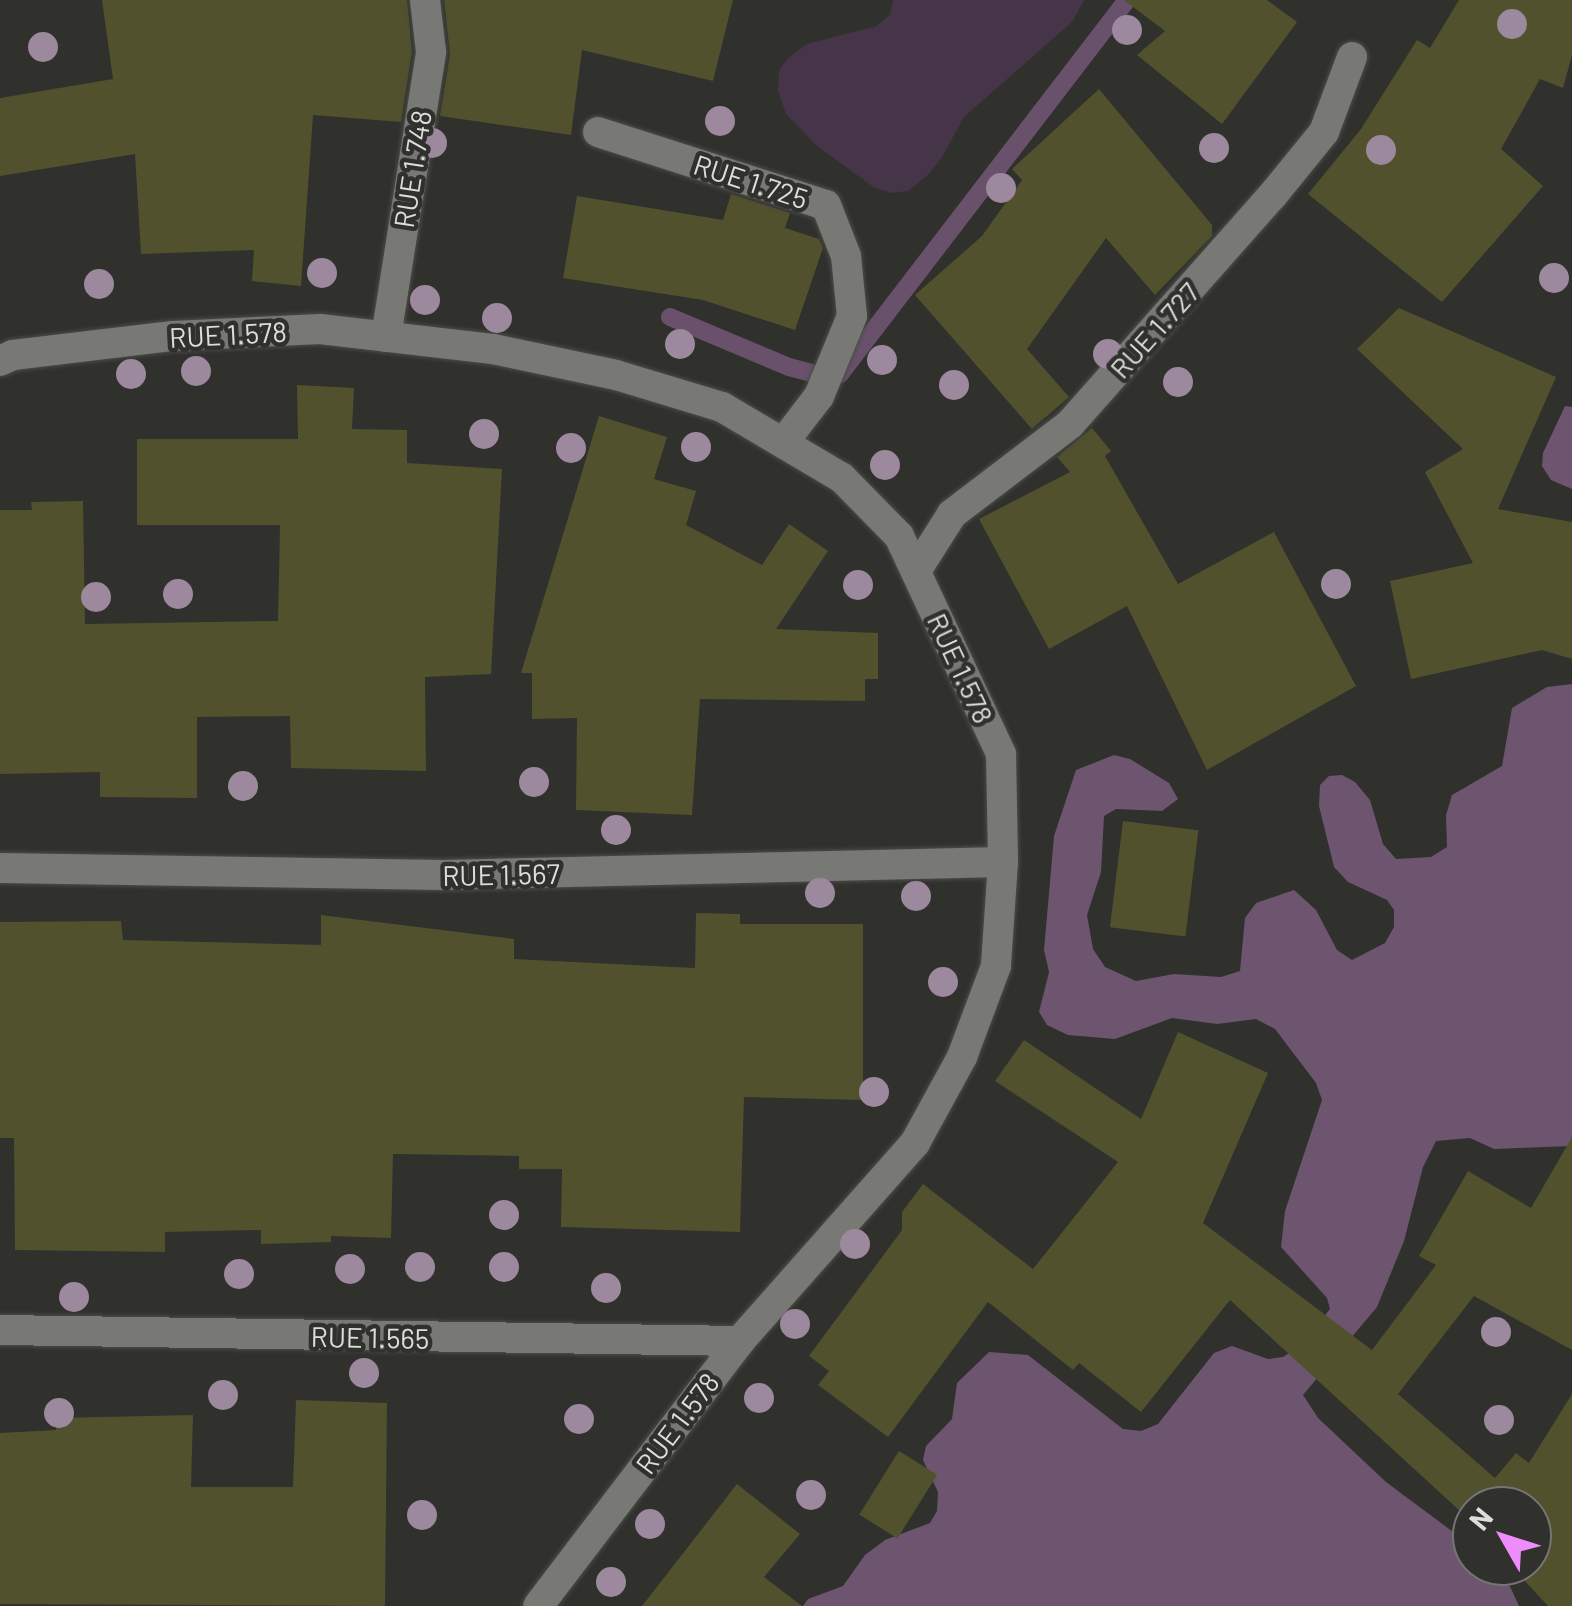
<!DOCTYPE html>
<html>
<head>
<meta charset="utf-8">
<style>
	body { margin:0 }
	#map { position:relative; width:1572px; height:1606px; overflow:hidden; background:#30302d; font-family:Barlow,sans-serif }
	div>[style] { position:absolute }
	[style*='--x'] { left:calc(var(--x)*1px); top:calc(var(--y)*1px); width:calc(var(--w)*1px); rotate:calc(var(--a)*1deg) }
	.green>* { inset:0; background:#463448 }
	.forest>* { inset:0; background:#6d5570 }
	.stream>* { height:18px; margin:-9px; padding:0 9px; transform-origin:9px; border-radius:9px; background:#69516c }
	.building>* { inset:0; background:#51512e; transform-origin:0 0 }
	.roads { filter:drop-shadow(0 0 2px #4b4b48) drop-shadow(0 0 2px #4b4b48) }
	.street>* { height:30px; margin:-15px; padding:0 15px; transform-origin:15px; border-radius:15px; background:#787975 }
	.trees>* { width:30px; height:30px; margin:-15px; border-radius:50%; background:#9c899d }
	span { translate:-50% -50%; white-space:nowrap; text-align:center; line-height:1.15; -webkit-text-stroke:9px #30302d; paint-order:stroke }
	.street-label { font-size:28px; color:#dddddb }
	.north { position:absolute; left:1452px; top:1486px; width:100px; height:100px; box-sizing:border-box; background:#30302d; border:2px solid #757573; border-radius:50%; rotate:309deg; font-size:28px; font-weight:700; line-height:40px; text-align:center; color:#dddddb }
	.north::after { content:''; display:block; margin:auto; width:35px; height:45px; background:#ed8cfa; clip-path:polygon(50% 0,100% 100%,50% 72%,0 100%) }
</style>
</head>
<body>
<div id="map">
	<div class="green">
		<div style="clip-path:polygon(893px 0,1084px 0,1073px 21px,964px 117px,941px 159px,927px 176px,908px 191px,892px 193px,875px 188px,818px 147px,786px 114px,778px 90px,779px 70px,789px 57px,807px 44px,877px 26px,890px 14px)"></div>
	</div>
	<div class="forest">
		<div style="clip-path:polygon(1565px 406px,1572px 407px,1572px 489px,1551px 480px,1542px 466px,1543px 453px)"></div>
		<div style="clip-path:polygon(1572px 684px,1572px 1146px,1494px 1149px,1470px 1138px,1436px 1141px,1423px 1167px,1404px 1241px,1377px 1307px,1303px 1395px,1318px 1418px,1386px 1482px,1472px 1546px,1472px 1566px,1501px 1567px,1519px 1606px,803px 1606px,808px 1599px,843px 1586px,865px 1555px,885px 1540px,930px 1523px,937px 1511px,938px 1492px,923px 1460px,926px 1446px,952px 1419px,957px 1383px,989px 1352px,1028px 1355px,1123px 1429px,1141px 1431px,1158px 1424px,1214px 1353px,1232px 1346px,1268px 1359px,1283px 1357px,1302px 1345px,1330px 1309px,1327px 1298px,1281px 1247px,1285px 1211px,1322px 1100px,1316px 1083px,1275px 1029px,1256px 1019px,1217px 1024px,1172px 1018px,1115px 1039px,1068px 1035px,1047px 1025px,1039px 1012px,1049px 972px,1044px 950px,1054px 836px,1076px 770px,1114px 755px,1130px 759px,1169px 783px,1178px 799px,1162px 811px,1116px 809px,1104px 816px,1101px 872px,1087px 915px,1093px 949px,1105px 967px,1136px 981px,1174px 974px,1221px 977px,1240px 971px,1245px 918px,1256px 903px,1294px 890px,1316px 910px,1337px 950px,1352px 960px,1385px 943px,1394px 927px,1394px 910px,1387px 900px,1348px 882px,1334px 867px,1319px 806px,1320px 785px,1329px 776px,1342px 775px,1355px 782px,1370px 800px,1383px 844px,1396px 859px,1431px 857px,1447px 847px,1446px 815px,1452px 795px,1502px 766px,1512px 708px,1547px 687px)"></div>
	</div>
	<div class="stream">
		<div style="--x:670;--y:317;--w:129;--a:22.8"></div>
		<div style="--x:789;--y:367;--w:35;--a:15"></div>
		<div style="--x:823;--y:376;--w:17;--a:-7"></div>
		<div style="--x:840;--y:374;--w:471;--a:-52.5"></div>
	</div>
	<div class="building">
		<div style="clip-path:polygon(102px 0,407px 0,412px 52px,401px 122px,313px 115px,301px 286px,252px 281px,254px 250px,141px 254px,135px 154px,0 176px,0 98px,113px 79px)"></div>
		<div style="clip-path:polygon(444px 0,733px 0,713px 81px,582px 50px,571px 135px,440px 116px,450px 54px)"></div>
		<div style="clip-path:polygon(1124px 0,1267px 0,1297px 22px,1222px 124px,1137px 55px,1165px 31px)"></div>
		<div style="clip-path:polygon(1459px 0,1572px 0,1572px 55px,1563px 88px,1540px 79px,1501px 149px,1543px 186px,1442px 302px,1308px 194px,1361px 129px,1417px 40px,1430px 48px)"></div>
		<div style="clip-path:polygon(1099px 89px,1212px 225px,1212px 236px,1155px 295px,1106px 238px,1027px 349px,1069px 397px,1032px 429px,915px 295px,982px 236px,1022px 180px,1012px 169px)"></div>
		<div style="clip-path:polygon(731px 194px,790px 213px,785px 228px,819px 239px,823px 248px,795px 330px,703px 300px,563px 278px,577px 196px,723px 220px)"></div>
		<div style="clip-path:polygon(1399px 308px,1556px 377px,1498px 509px,1572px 522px,1572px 659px,1542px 650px,1411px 679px,1390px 581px,1473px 563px,1425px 472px,1463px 449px,1357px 349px)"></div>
		<div style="clip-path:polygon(297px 385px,354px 388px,352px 429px,407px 430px,407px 463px,502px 469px,491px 674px,425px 677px,426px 771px,291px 768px,290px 716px,197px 717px,197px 798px,100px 797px,100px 772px,0 774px,0 510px,32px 510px,31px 502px,83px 501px,85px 624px,278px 621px,280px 525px,137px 525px,137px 439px,298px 439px)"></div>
		<div style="clip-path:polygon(599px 416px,667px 437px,654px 479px,696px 491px,686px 525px,762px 565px,789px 524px,828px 551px,776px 629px,878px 633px,878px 679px,865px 679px,865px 701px,700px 699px,692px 815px,576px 810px,577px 718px,532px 719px,532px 673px,521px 673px)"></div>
		<div style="clip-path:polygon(1092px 428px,1111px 451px,1105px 456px,1178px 584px,1274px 532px,1356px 686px,1207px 770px,1127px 606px,1049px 649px,979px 519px,1070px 472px,1057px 457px)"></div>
		<div style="left:1123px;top:821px;width:76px;height:107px;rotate:7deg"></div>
		<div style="clip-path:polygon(696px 913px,740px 914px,740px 924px,863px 924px,863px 1100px,744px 1097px,740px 1232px,561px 1227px,562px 1169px,519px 1169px,519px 1156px,393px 1154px,391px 1238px,331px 1236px,331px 1242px,261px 1244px,261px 1230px,165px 1232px,165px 1252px,15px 1250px,14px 1138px,0 1138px,0 922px,121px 921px,123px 940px,321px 945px,321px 915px,514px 939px,514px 959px,695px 968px)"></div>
		<div style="clip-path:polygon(1178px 1032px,1268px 1073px,1203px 1223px,1372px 1350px,1436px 1265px,1419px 1256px,1468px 1171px,1531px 1208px,1572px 1137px,1572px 1350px,1474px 1296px,1398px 1394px,1495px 1478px,1516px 1453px,1529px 1463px,1572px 1394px,1572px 1606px,1548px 1606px,1511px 1566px,1532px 1566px,1532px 1506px,1472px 1506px,1472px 1522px,1230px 1300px,1141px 1412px,1079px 1363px,1073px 1370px,988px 1302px,888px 1437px,818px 1385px,829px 1371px,809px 1356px,902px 1230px,902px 1212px,923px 1184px,1033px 1269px,1118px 1162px,995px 1081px,1024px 1040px,1141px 1119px)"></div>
		<div style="clip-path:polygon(296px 1400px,387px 1403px,385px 1606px,0 1604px,0 1433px,56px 1430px,57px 1418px,193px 1415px,191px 1487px,293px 1487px)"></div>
		<div style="left:899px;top:1451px;width:45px;height:75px;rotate:32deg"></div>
		<div style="clip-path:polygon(737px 1484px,800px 1534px,764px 1577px,802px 1606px,642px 1606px)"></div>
	</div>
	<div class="roads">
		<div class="street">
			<div style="--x:598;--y:132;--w:239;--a:17.8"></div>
			<div style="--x:826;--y:205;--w:55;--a:68.6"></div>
			<div style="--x:846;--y:256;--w:60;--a:84.3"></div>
			<div style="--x:852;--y:316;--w:87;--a:112.4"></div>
			<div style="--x:819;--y:396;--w:59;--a:127.5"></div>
			<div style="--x:386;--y:337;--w:289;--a:-81"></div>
			<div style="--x:431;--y:52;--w:52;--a:-96.6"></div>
			<div style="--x:0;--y:361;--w:14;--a:-25"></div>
			<div style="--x:13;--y:355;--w:161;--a:-6.8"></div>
			<div style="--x:173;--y:336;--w:147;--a:-2.7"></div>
			<div style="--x:320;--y:329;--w:174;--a:6.6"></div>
			<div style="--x:493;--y:349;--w:126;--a:11.9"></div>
			<div style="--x:616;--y:375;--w:111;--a:16.8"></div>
			<div style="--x:722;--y:407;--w:139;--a:30.6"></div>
			<div style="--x:842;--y:478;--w:81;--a:45.5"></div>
			<div style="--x:899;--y:536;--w:241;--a:64.9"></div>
			<div style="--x:1001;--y:754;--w:108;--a:88.9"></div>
			<div style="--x:1003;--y:862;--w:104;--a:93.9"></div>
			<div style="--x:996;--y:966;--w:97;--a:110.5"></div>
			<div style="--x:962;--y:1057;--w:98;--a:118.7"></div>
			<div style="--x:915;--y:1143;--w:264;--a:131.5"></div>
			<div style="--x:740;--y:1341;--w:333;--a:127.3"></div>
			<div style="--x:916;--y:571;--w:67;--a:-57.7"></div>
			<div style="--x:952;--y:514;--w:148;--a:-37.3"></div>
			<div style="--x:1070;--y:424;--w:305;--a:-48.5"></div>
			<div style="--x:1272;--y:196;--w:82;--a:-50.9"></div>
			<div style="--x:1324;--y:132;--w:80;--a:-69.5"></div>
			<div style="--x:0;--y:868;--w:443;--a:0.9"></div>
			<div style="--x:443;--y:875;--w:560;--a:-1.33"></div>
			<div style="--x:0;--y:1330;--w:740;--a:0.85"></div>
		</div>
	</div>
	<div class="trees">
		<div style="left:1512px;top:24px"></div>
		<div style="left:1127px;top:30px"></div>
		<div style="left:43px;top:47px"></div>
		<div style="left:720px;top:121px"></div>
		<div style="left:432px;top:143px"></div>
		<div style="left:1214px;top:148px"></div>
		<div style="left:1381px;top:150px"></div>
		<div style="left:1001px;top:188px"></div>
		<div style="left:322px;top:273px"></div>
		<div style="left:1554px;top:278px"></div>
		<div style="left:99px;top:284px"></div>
		<div style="left:425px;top:300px"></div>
		<div style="left:497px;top:318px"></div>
		<div style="left:680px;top:344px"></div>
		<div style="left:1108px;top:354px"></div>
		<div style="left:882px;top:360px"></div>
		<div style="left:196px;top:371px"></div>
		<div style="left:131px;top:374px"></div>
		<div style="left:1178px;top:382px"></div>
		<div style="left:954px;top:385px"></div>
		<div style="left:484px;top:434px"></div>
		<div style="left:696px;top:447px"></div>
		<div style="left:571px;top:448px"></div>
		<div style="left:885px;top:465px"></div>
		<div style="left:1336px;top:584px"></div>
		<div style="left:858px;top:585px"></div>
		<div style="left:178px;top:594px"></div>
		<div style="left:96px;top:597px"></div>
		<div style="left:534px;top:782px"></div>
		<div style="left:243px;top:786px"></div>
		<div style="left:616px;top:830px"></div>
		<div style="left:820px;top:893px"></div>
		<div style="left:916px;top:896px"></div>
		<div style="left:943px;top:982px"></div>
		<div style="left:874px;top:1092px"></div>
		<div style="left:504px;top:1215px"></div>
		<div style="left:855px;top:1244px"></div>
		<div style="left:420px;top:1267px"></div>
		<div style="left:504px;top:1267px"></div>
		<div style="left:350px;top:1269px"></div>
		<div style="left:239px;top:1274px"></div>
		<div style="left:606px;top:1288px"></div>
		<div style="left:74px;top:1297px"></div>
		<div style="left:795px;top:1324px"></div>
		<div style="left:1496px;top:1332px"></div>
		<div style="left:364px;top:1373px"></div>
		<div style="left:223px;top:1395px"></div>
		<div style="left:759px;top:1398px"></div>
		<div style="left:59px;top:1413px"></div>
		<div style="left:579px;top:1419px"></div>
		<div style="left:1499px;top:1420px"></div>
		<div style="left:811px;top:1495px"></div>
		<div style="left:422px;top:1515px"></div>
		<div style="left:650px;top:1524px"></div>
		<div style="left:611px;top:1582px"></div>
	</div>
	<div class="street-label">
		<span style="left:412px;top:169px;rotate:-81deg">RUE 1.748</span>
		<span style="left:751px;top:181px;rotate:18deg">RUE 1.725</span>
		<span style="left:1154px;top:330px;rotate:-48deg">RUE 1.727</span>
		<span style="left:228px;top:334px;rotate:-3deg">RUE 1.578</span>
		<span style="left:961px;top:668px;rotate:65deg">RUE 1.578</span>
		<span style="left:501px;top:874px;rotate:-1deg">RUE 1.567</span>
		<span style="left:370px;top:1337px;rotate:1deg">RUE 1.565</span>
		<span style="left:677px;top:1423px;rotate:-53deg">RUE 1.578</span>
	</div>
	<div class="north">N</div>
</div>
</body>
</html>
